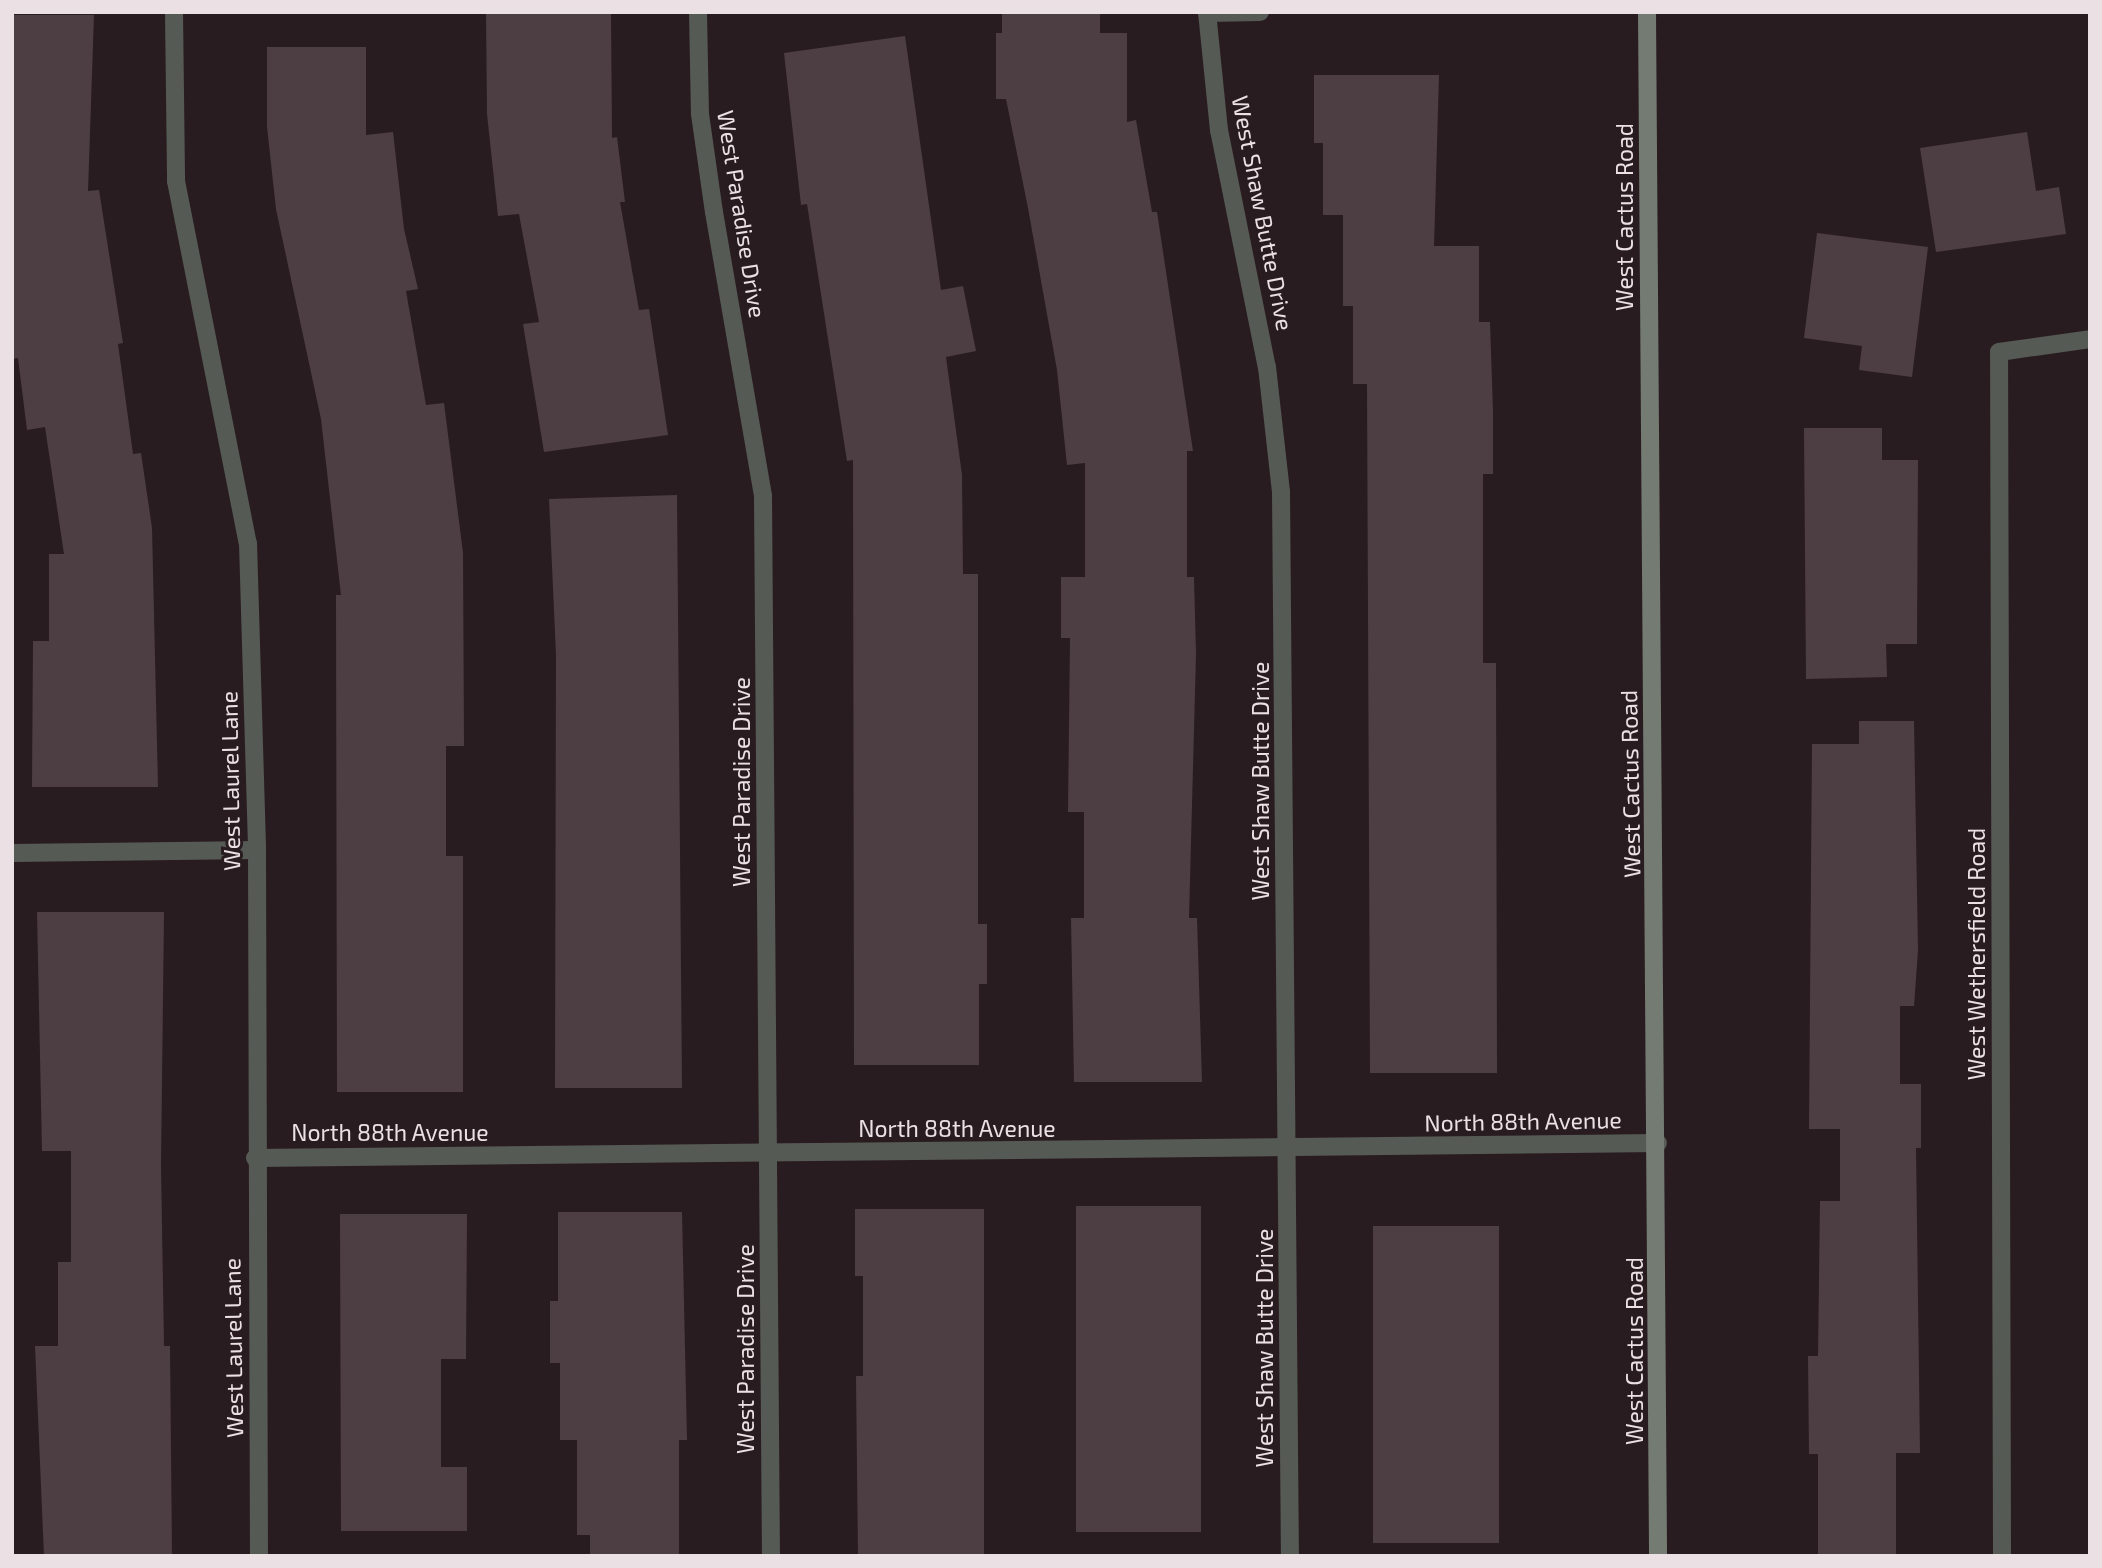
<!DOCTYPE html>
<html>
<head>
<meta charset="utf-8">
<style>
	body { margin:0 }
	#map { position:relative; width:2102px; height:1568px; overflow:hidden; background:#291c20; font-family:"Exo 2",sans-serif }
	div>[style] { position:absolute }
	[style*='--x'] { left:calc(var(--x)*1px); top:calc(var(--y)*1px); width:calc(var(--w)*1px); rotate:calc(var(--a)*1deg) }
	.building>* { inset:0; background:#4d3e43; transform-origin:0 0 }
	.minor>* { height:18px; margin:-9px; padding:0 9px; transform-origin:9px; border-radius:9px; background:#565a55 }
	.secondary>* { height:18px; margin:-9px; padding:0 9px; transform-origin:9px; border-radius:9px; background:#747b72 }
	span { translate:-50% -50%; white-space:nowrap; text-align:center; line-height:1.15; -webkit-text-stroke:6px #291c20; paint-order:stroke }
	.street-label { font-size:23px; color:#ebe1e4 }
	.frame { position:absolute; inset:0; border:14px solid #ebe1e4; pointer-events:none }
</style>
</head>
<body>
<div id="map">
	<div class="building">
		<div style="clip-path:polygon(486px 12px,611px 12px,612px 138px,617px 137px,625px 202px,620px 202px,639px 310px,649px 309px,668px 435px,544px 452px,523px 324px,539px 322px,519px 214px,498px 216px,487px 114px)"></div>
		<div style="clip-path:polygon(1002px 12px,1100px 12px,1100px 33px,1127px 33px,1127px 122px,1136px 120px,1152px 212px,1157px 212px,1193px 451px,1187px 451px,1187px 577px,1194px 577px,1196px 654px,1189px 918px,1197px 918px,1202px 1082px,1074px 1082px,1071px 918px,1084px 918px,1084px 812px,1068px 812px,1070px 638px,1061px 638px,1061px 577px,1085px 577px,1085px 463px,1067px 465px,1057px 370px,1028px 208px,1006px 99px,996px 99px,996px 33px,1002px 33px)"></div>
		<div style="clip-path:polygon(12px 15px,94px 15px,88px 191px,99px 190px,123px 343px,118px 344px,133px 454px,141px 453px,152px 528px,158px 787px,32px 787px,33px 641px,49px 641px,49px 554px,64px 554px,45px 427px,27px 430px,18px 358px,12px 359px)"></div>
		<div style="clip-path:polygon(905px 36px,941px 290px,963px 286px,976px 351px,946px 357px,962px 475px,963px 574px,978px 574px,978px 924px,987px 924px,987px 984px,979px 984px,979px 1065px,854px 1065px,853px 460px,847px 461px,807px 204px,801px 205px,784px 53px)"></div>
		<div style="clip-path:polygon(267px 47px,366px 47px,366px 135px,393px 132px,404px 229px,418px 289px,406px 291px,426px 405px,444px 403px,463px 553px,464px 746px,446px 746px,446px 856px,463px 856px,463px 1092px,337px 1092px,336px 595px,341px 595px,321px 419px,276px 209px,267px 127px)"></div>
		<div style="clip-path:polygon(1314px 75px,1439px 75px,1434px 246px,1479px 246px,1479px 322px,1490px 322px,1493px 412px,1493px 474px,1483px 474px,1483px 663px,1496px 663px,1497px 1073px,1370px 1073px,1367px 384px,1353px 384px,1353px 306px,1343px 306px,1343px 215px,1323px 215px,1323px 143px,1314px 143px)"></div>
		<div style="clip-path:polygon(2027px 132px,2036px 191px,2059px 187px,2066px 234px,1936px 252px,1920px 148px)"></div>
		<div style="clip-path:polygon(1817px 233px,1928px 247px,1912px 377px,1859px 370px,1862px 346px,1804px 338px)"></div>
		<div style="clip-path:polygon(1804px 428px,1882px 428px,1882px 460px,1918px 460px,1917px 644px,1886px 644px,1887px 677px,1806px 679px)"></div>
		<div style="clip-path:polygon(677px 495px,682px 1088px,555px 1088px,556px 655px,549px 499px)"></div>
		<div style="clip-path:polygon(1859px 721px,1914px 721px,1918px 950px,1914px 1006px,1900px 1006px,1900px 1084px,1921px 1084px,1921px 1148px,1916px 1148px,1920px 1453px,1896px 1453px,1896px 1556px,1818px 1556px,1818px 1454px,1809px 1454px,1808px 1356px,1818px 1356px,1820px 1201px,1840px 1201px,1840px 1129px,1809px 1129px,1812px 744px,1859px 744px)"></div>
		<div style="clip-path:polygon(37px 912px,164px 912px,161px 1165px,164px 1346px,170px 1346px,172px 1556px,44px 1556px,35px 1346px,58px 1346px,58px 1262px,71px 1262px,71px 1151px,42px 1151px)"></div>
		<div style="left:1076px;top:1206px;width:125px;height:326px"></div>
		<div style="clip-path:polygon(855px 1209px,984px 1209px,984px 1556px,858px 1556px,856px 1376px,863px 1376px,863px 1276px,855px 1276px)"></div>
		<div style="clip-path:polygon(558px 1212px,682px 1212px,687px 1440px,679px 1440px,679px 1556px,590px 1556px,590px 1535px,577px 1535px,577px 1440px,560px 1440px,560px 1363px,550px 1363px,550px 1301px,558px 1301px)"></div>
		<div style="clip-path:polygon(340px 1214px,467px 1214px,466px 1359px,441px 1359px,441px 1467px,467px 1467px,467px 1531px,341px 1531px)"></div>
		<div style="left:1373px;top:1226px;width:126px;height:317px"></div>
	</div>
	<div class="minor">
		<div style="--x:174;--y:12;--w:169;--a:89.3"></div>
		<div style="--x:176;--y:181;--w:369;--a:78.8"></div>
		<div style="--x:248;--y:543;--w:307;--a:88.3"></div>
		<div style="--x:257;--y:850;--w:706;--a:89.84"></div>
		<div style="--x:698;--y:12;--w:102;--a:88.9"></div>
		<div style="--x:700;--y:114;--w:99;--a:81.9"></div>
		<div style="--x:714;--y:212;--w:288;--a:80.2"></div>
		<div style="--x:763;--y:496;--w:1060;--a:89.57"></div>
		<div style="--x:1207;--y:12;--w:119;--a:84.2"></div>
		<div style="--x:1219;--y:130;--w:242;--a:78.6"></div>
		<div style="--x:1267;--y:367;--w:126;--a:83.6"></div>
		<div style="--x:1281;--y:492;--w:1064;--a:89.52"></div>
		<div style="--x:1207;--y:13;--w:53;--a:-1.1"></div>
		<div style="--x:12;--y:853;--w:245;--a:-0.7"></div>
		<div style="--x:255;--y:1158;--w:1403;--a:-0.61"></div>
		<div style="--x:2002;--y:1556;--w:1204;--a:-90.14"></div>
		<div style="--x:1999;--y:352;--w:92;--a:-8.1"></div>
	</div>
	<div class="secondary">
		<div style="--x:1647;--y:12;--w:1544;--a:89.59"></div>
	</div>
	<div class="street-label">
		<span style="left:1263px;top:213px;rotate:79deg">West Shaw Butte Drive</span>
		<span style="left:742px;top:214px;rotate:81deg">West Paradise Drive</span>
		<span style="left:1624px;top:217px;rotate:-90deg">West Cactus Road</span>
		<span style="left:230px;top:781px;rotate:-91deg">West Laurel Lane</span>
		<span style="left:1260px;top:781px;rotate:-90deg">West Shaw Butte Drive</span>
		<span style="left:741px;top:782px;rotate:-90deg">West Paradise Drive</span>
		<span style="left:1630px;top:784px;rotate:-91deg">West Cactus Road</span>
		<span style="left:1976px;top:954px;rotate:-90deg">West Wethersfield Road</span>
		<span style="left:1523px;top:1121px;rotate:-1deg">North 88th Avenue</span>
		<span style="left:957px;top:1128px">North 88th Avenue</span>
		<span style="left:390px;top:1132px">North 88th Avenue</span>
		<span style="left:233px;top:1348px;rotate:-91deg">West Laurel Lane</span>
		<span style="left:1264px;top:1348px;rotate:-90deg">West Shaw Butte Drive</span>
		<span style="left:745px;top:1349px;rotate:-90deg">West Paradise Drive</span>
		<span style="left:1634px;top:1351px;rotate:-90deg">West Cactus Road</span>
	</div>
	<div class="frame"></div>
</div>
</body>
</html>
